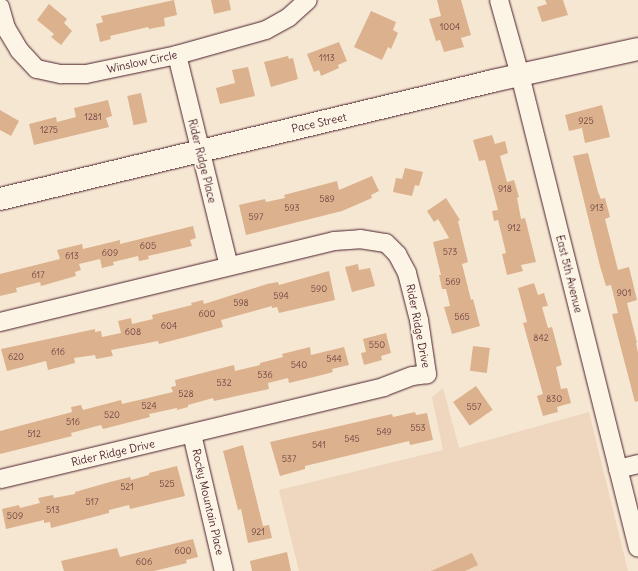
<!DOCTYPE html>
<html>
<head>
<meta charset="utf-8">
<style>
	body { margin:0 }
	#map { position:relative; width:638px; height:571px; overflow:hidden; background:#f6e7d3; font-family:Delius,sans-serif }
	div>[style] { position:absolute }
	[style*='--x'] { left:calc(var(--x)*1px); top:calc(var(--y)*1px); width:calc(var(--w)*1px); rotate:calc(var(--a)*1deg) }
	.built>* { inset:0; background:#eed7be }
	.building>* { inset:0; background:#dcb18d; transform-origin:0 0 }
	.roads { filter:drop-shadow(0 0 1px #4a1f2b) drop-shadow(0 0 1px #4a1f2b) }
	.minor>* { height:18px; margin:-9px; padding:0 9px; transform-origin:9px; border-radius:9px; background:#fcf5e5 }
	.major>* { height:22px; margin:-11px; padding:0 11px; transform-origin:11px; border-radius:11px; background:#fcf5e5 }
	span { translate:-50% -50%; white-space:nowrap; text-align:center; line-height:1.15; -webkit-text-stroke:4px #fcf5e5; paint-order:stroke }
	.number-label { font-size:9px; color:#6e4444 }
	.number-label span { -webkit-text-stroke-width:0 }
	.street-label { font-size:11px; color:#4a1f2b }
</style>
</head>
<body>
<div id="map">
	<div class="built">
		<div style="clip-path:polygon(443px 388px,459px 448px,589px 412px,628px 571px,299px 571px,279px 490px,443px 450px,432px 397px)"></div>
	</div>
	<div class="building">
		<div style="clip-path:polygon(174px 0,177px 15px,164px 18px,165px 26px,149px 29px,148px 27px,110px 36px,111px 39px,100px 42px,96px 24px,103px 22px,101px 16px)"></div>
		<div style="clip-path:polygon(211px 0,229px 0,231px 10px,214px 14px)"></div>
		<div style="clip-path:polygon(437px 0,461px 0,471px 35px,461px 38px,464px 47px,444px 52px,440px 40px,436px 41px,429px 19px,441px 16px)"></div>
		<div style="clip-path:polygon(545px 0,563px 0,568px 15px,542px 22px,537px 7px,547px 4px)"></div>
		<div style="clip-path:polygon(49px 4px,67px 19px,64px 23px,72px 31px,61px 45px,51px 37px,54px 34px,37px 20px)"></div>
		<div style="clip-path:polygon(371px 11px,396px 22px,393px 30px,398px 33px,391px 49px,388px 47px,382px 60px,354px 47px)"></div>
		<div style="clip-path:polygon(339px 42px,347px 61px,338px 65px,339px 68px,321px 76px,319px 70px,314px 72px,307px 54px)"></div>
		<div style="clip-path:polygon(288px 56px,289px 59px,293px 58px,298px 79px,271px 87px,264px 62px)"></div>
		<div style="clip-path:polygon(248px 67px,255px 96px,220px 104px,216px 88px,235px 83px,232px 70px)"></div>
		<div style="left:141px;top:93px;width:30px;height:14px;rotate:78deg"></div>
		<div style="clip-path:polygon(108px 100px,112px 116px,106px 118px,109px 127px,34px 145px,29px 124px,56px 117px,57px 122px,76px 117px,74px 108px)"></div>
		<div style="clip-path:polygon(602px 105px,610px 137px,585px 143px,582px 128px,569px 131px,565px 115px)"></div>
		<div style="clip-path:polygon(0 110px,19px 121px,11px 136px,0 130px)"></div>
		<div style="clip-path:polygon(492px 135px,495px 144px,505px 141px,508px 153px,500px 156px,507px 182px,514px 180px,519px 197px,517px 198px,521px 219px,525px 218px,536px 262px,521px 265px,523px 271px,507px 275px,502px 254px,506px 253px,498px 220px,494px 221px,492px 211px,498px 210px,485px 160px,479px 161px,473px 140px)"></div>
		<div style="clip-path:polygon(588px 153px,598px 192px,601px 199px,605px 198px,610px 217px,605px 219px,618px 270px,629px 267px,637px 300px,627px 303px,637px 343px,636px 343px,638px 353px,638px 401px,635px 402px,612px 314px,618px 313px,611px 285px,606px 286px,600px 266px,573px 156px)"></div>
		<div style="clip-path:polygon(405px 168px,423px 172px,419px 186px,415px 185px,412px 196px,393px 192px,396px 178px,402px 179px)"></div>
		<div style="clip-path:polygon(372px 176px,379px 191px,371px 195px,372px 198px,342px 211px,246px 235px,239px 205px,265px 199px,266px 202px,285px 198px,284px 195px,337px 181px,339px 190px)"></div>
		<div style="clip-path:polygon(446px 198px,460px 220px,458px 221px,468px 262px,462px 264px,471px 300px,473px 299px,480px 326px,452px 334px,444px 307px,450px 306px,446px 289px,442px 289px,439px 275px,441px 275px,433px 242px,449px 238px,438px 219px,434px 222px,427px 211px)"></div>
		<div style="clip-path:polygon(193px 226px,196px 238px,190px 240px,192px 246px,148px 256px,149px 259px,139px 261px,138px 256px,113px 262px,114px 265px,102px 268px,100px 259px,79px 264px,81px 270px,75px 272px,76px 276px,41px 286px,40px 282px,16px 288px,17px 292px,0 296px,0 274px,60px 259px,57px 250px,82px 244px,83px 249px,120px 240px,120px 244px)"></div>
		<div style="clip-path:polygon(358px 264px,359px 270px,370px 268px,375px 286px,352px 292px,345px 267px)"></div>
		<div style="clip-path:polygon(329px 271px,335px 300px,279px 313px,277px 307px,272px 308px,272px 306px,221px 320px,223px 327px,186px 337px,159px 344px,158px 341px,111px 350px,113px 356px,96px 359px,95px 355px,74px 358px,75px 363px,48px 370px,46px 361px,7px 371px,1px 349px,95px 329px,95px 332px,101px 331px,102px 337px,121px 333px,118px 321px,131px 318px,132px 324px,153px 319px,152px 315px,192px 305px,191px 303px,203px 300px,204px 304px,267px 284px,278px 282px,279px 285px)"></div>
		<div style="clip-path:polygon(534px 283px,538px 295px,544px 293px,548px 306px,542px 307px,548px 328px,552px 327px,562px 365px,556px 367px,561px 389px,567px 388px,571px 403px,557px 407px,558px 412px,543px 416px,537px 396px,543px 394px,523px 323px,527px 322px,518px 288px)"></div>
		<div style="clip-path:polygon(386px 333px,391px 353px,381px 356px,382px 360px,364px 365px,361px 353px,366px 352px,363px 339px)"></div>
		<div style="left:473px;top:346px;width:17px;height:25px;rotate:7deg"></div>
		<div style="clip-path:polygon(310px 347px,311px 355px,344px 347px,349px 365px,332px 369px,333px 372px,322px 375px,289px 383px,288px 378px,268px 383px,269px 389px,214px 401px,213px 398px,188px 405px,188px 407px,177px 410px,177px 408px,149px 414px,150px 417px,103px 429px,101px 425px,71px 433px,72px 436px,0 454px,0 431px,72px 412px,71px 407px,81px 405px,83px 410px,121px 400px,122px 404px,173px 392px,171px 387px,176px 386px,175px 380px,234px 365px,235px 371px,260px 365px,260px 363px,283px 357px,282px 354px)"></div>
		<div style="left:476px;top:386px;width:29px;height:28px;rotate:55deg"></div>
		<div style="clip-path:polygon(415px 412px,416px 415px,427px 413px,433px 440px,410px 445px,409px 441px,305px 466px,305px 469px,280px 476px,270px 442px,392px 414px,393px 417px)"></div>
		<div style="clip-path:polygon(243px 445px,263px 526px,269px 525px,272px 538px,248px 543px,241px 509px,238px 510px,223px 451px)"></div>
		<div style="clip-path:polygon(177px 466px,185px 496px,130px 509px,129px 505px,109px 510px,109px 513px,51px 528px,50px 522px,44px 523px,44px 520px,6px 529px,2px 509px,19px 505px,20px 508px,40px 503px,38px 498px,53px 495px,54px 498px,75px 494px,75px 492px,110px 482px,130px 477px,131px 480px,149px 475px,149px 473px)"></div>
		<div style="clip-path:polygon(193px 539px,198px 557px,186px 560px,187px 563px,154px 571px,64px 571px,61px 561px,117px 548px,120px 557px)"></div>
		<div style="clip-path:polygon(287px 552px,291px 571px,252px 571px,250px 561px)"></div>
		<div style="clip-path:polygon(472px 553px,478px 565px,465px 571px,431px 571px)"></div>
	</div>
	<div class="roads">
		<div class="minor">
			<div style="--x:499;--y:0;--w:78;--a:74.4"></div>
			<div style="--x:520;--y:75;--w:487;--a:76"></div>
			<div style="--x:0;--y:7;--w:22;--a:74"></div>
			<div style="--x:6;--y:28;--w:26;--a:59"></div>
			<div style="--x:19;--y:50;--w:26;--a:47"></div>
			<div style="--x:37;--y:69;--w:25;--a:12"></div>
			<div style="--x:61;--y:74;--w:25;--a:0"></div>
			<div style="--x:86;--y:74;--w:93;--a:-11.8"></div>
			<div style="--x:177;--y:55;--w:92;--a:-15.7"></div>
			<div style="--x:266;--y:30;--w:26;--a:-29"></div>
			<div style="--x:289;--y:17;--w:25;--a:-42"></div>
			<div style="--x:177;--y:55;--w:217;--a:76.2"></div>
			<div style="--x:0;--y:322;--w:344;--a:-13.6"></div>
			<div style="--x:334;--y:241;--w:26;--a:-4"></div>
			<div style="--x:360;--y:239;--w:26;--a:9"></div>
			<div style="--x:386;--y:243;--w:16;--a:45"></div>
			<div style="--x:397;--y:254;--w:21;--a:62"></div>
			<div style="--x:407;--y:273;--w:49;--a:75.7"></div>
			<div style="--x:419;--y:320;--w:55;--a:81.6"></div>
			<div style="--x:427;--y:374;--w:15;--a:172"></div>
			<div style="--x:412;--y:376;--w:30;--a:159"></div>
			<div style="--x:384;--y:387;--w:395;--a:166.5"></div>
			<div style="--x:192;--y:434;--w:141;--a:76.9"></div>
			<div style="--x:618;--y:469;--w:21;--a:-14"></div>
		</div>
		<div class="major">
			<div style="--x:0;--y:199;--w:507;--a:-13.46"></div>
			<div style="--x:493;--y:81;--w:148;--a:-12.4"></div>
		</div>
	</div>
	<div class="number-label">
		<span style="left:450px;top:27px">1004</span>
		<span style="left:327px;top:58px">1113</span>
		<span style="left:93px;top:117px">1281</span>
		<span style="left:586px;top:121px">925</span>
		<span style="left:49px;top:130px">1275</span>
		<span style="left:505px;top:189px">918</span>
		<span style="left:327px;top:199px">589</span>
		<span style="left:292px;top:208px">593</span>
		<span style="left:597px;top:208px">913</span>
		<span style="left:256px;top:217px">597</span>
		<span style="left:514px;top:228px">912</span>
		<span style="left:148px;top:246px">605</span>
		<span style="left:450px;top:252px">573</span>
		<span style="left:110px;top:253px">609</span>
		<span style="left:72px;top:256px">613</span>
		<span style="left:38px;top:275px">617</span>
		<span style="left:453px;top:282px">569</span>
		<span style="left:319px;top:289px">590</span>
		<span style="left:624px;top:293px">901</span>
		<span style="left:281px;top:296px">594</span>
		<span style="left:241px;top:303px">598</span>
		<span style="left:207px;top:314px">600</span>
		<span style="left:462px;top:317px">565</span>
		<span style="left:169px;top:326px">604</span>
		<span style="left:133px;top:332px">608</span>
		<span style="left:541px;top:338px">842</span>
		<span style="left:377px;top:345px">550</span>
		<span style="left:58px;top:352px">616</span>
		<span style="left:16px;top:357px">620</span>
		<span style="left:334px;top:359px">544</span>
		<span style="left:299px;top:365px">540</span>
		<span style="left:265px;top:375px">536</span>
		<span style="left:224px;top:383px">532</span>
		<span style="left:186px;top:394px">528</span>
		<span style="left:554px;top:399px">830</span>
		<span style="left:149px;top:406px">524</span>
		<span style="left:474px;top:407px">557</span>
		<span style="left:112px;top:415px">520</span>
		<span style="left:73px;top:422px">516</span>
		<span style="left:418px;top:428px">553</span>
		<span style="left:384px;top:432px">549</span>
		<span style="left:34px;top:434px">512</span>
		<span style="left:352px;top:439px">545</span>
		<span style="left:319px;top:445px">541</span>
		<span style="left:289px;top:459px">537</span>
		<span style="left:167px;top:484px">525</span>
		<span style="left:127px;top:487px">521</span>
		<span style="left:92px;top:502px">517</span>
		<span style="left:53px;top:510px">513</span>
		<span style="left:15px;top:516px">509</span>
		<span style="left:258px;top:532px">921</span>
		<span style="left:183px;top:551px">600</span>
		<span style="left:144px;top:562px">606</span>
	</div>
	<div class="street-label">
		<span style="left:142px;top:62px;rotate:-12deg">Winslow Circle</span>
		<span style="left:319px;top:123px;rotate:-13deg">Pace Street</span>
		<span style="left:202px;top:161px;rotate:76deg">Rider Ridge Place</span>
		<span style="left:569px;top:274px;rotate:76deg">East 5th Avenue</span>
		<span style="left:418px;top:326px;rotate:79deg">Rider Ridge Drive</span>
		<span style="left:113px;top:453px;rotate:-13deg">Rider Ridge Drive</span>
		<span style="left:208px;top:502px;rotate:77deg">Rocky Mountain Place</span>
	</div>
</div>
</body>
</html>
